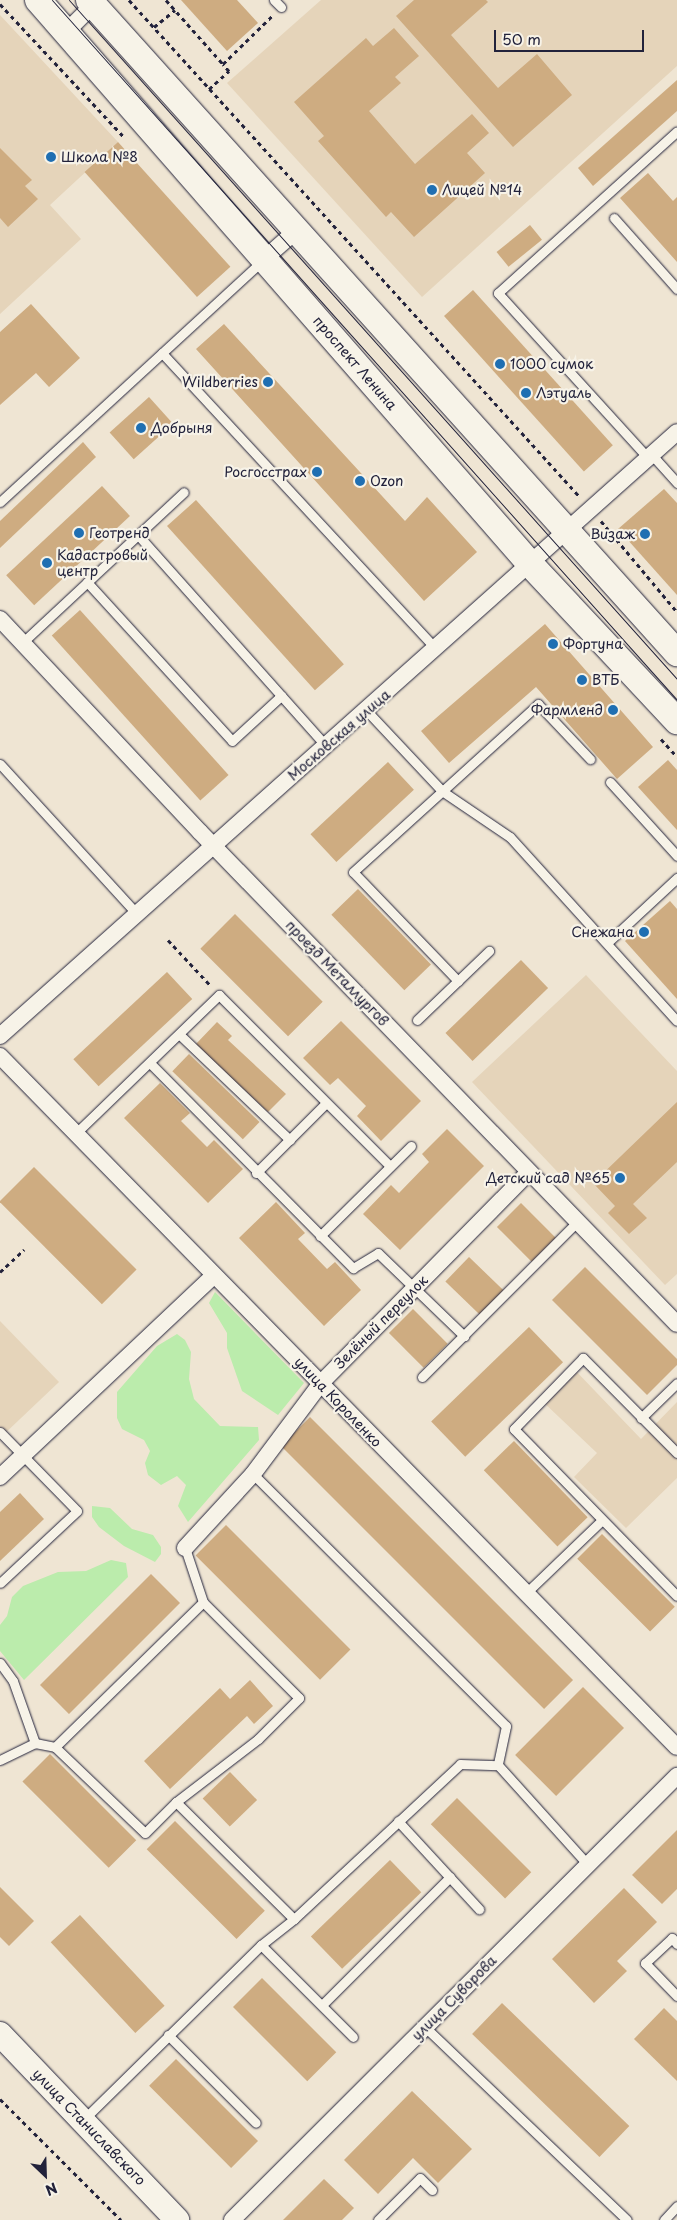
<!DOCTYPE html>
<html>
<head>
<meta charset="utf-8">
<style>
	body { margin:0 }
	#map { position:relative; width:677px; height:2220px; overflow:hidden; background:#efe5d3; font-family:"Playpen Sans",sans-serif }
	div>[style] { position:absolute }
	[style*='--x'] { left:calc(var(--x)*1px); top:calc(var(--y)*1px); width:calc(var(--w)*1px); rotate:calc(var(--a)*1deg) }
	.built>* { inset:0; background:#e5d4ba }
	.green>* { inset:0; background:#bbecac }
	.building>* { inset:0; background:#ceac81; transform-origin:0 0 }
	.path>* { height:3px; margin-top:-1.5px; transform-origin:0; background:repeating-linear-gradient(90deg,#22223b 0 4px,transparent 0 8px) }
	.roads { filter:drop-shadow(0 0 1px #22223b) drop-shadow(0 0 1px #22223b) }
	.lane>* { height:9px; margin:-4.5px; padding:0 4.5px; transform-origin:4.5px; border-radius:4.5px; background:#f7f3e8 }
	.street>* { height:16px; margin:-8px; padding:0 8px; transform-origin:8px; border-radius:8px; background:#f7f3e8 }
	.secondary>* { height:24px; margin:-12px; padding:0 12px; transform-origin:12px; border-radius:12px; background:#f7f3e8 }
	.primary>* { height:26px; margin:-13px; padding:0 13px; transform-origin:13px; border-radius:13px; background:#f7f3e8 }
	.tram>* { height:1px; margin:-0.5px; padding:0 0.5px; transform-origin:0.5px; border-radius:0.5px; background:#22223b }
	.dots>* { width:14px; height:14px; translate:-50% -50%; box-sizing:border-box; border:2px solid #f7f3e8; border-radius:50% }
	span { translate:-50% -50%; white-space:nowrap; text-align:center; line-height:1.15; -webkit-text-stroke:4.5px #f7f3e8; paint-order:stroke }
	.poi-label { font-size:14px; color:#22223b }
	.left { translate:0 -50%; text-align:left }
	.right { translate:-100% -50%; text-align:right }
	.street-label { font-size:14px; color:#22223b }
	.north { position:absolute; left:20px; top:2150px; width:50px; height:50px; -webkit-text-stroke:4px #f7f3e8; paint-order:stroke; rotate:156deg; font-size:14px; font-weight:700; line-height:20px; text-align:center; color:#22223b }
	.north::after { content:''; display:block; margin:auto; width:18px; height:22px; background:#22223b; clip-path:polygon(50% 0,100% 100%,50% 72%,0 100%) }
	.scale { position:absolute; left:494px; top:30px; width:150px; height:22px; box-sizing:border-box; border:2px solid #22223b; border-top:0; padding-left:6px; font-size:15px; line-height:18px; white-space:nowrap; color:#22223b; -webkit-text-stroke:4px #f7f3e8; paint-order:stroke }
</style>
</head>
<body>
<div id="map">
	<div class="built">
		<div style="clip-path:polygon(321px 0,677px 0,677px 66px,422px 297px,227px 83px)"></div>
		<div style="clip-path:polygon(0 15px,118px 142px,50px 205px,81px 239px,0 314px)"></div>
		<div style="clip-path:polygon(586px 975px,677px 1071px,677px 1274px,665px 1285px,472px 1082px)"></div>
		<div style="clip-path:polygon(0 1321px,59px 1382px,0 1438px)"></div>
		<div style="clip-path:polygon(573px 1368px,641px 1439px,677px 1402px,677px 1478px,626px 1528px,574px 1477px,597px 1453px,541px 1400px)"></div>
	</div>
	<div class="green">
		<div style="clip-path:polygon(215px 1292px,304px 1383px,278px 1415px,242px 1391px,227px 1348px,227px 1333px,209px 1303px)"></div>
		<div style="clip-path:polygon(177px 1334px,185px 1340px,191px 1352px,189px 1379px,194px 1399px,220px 1426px,258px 1427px,259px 1440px,188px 1522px,178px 1506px,186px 1485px,177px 1476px,161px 1485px,148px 1475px,145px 1463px,150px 1451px,144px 1440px,122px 1429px,117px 1418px,117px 1392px,157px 1346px)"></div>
		<div style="clip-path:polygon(92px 1506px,110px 1508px,132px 1529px,153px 1535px,161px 1547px,161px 1554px,155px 1562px,124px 1546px,99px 1527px,92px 1517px)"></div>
		<div style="clip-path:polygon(111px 1560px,126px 1563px,128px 1577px,24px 1680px,0 1651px,0 1625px,7px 1616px,12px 1597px,23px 1586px,58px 1572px,86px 1571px)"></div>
	</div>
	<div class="building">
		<div style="clip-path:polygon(181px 0,237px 0,258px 23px,227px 51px)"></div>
		<div style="clip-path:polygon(414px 0,486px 0,488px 2px,451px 35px,498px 88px,537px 54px,572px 95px,513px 147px,396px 16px)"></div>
		<div style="clip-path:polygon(394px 28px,419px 56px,395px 77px,401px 83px,369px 111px,415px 164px,472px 114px,489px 133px,467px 153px,485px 173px,414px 237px,391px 212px,386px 217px,318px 141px,324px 136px,294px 102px,366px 38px,373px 46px)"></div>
		<div style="clip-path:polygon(677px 80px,677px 111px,593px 186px,578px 168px)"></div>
		<div style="left:118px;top:142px;width:168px;height:45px;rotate:48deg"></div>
		<div style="clip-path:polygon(0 148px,32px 180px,25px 186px,38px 199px,8px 227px,0 218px)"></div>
		<div style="clip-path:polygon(648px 173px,673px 201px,677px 197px,677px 262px,620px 198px)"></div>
		<div style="left:530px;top:225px;width:19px;height:43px;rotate:51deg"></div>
		<div style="left:473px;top:290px;width:209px;height:39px;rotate:48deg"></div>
		<div style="clip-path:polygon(31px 304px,80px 358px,49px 387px,36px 373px,0 405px,0 332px)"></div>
		<div style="clip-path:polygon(224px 324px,405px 521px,427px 497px,477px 552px,424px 601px,196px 349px)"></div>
		<div style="left:149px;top:397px;width:36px;height:53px;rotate:48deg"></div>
		<div style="clip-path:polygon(83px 442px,96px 457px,0 548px,0 521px)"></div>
		<div style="left:102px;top:486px;width:41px;height:131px;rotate:47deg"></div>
		<div style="clip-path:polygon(664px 489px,677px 503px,677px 595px,618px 529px)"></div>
		<div style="left:196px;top:500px;width:221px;height:39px;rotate:48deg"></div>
		<div style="left:80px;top:610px;width:222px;height:38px;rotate:48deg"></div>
		<div style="clip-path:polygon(545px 624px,653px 747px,617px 779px,536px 687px,449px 763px,421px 731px)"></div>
		<div style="clip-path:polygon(668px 760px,677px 770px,677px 830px,638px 787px)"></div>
		<div style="left:388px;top:762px;width:38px;height:106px;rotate:47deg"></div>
		<div style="left:358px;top:889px;width:105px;height:37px;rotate:46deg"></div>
		<div style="clip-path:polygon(670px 901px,677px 909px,677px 999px,625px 941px)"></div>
		<div style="left:235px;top:914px;width:124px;height:49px;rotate:45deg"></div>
		<div style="left:521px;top:960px;width:39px;height:105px;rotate:46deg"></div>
		<div style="left:167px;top:972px;width:37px;height:128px;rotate:47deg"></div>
		<div style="clip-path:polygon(341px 1021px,421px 1101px,381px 1141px,357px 1116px,366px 1106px,338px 1078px,330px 1085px,303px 1058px)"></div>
		<div style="clip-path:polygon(217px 1022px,232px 1036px,228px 1040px,286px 1094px,268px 1112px,195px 1045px)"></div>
		<div style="left:189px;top:1054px;width:98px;height:24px;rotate:44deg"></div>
		<div style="clip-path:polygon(160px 1083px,190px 1113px,181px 1121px,207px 1147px,214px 1140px,243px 1169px,208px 1203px,124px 1118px)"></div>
		<div style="clip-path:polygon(677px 1102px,677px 1162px,633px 1204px,647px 1218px,629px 1234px,608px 1213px,615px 1206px,593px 1183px)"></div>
		<div style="clip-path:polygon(447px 1129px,484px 1166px,400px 1250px,363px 1214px,391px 1185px,399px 1193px,429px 1162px,422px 1154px)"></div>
		<div style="left:34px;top:1167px;width:145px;height:49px;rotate:45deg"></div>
		<div style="clip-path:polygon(276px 1202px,305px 1233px,298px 1239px,327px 1269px,335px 1262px,361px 1290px,324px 1326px,239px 1238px)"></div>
		<div style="left:521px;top:1203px;width:49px;height:34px;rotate:45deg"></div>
		<div style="left:469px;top:1257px;width:49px;height:34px;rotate:44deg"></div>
		<div style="clip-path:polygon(585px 1267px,677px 1359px,677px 1365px,647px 1395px,552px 1300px)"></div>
		<div style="left:413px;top:1309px;width:49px;height:34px;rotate:45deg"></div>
		<div style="left:529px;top:1327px;width:49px;height:136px;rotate:46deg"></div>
		<div style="left:310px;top:1417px;width:372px;height:41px;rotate:45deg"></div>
		<div style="left:514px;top:1441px;width:106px;height:42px;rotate:46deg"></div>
		<div style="clip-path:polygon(20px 1493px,44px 1519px,0 1561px,0 1512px)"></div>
		<div style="left:226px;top:1525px;width:176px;height:43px;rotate:45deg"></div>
		<div style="left:602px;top:1534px;width:103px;height:35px;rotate:45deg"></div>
		<div style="left:151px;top:1574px;width:41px;height:157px;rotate:45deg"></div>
		<div style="clip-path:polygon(250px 1680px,273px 1706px,254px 1724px,247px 1716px,170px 1789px,144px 1761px,220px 1688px,230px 1699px)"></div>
		<div style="left:583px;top:1687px;width:58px;height:96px;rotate:45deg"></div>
		<div style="left:50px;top:1754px;width:122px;height:39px;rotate:45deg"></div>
		<div style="left:230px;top:1772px;width:39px;height:38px;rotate:46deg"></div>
		<div style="left:457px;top:1798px;width:105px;height:37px;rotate:45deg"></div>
		<div style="left:175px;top:1821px;width:127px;height:40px;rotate:45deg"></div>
		<div style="clip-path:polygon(677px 1830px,677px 1889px,662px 1904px,632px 1875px)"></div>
		<div style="left:390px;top:1860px;width:45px;height:110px;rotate:46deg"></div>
		<div style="clip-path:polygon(0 1887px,34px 1921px,9px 1946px,0 1937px)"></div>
		<div style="clip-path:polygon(624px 1888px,657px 1922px,617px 1961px,627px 1971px,594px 2003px,552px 1959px)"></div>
		<div style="left:80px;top:1915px;width:124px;height:40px;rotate:47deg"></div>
		<div style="left:262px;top:1978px;width:105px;height:41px;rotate:45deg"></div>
		<div style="left:502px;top:2003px;width:177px;height:43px;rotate:44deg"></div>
		<div style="clip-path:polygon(664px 2008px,677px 2021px,677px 2081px,634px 2039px)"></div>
		<div style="left:176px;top:2059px;width:116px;height:38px;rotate:45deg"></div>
		<div style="clip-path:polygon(412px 2091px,472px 2149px,438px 2183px,413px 2158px,378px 2194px,344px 2160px)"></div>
		<div style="clip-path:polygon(324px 2179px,354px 2208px,342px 2220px,283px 2220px)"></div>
	</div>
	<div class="path">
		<div style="--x:129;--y:0;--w:670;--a:47.78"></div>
		<div style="--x:166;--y:0;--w:86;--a:48.3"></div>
		<div style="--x:223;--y:64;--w:69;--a:-44.4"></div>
		<div style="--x:0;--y:4;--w:182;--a:47"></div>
		<div style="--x:154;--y:27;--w:27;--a:-39"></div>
		<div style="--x:209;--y:89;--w:27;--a:-42"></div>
		<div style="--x:229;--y:71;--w:9;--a:-131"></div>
		<div style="--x:601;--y:521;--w:119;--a:50.1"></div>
		<div style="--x:661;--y:739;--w:24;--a:48"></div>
		<div style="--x:168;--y:940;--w:62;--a:47"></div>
		<div style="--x:0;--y:1272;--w:33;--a:-43"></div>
		<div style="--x:0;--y:2099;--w:171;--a:45"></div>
	</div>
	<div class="roads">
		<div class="lane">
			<div style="--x:274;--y:0;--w:10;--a:45"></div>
			<div style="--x:614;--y:218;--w:95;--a:48.4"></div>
			<div style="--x:162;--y:353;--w:403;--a:47.2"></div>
			<div style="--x:652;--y:455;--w:38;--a:48"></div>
			<div style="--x:648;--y:458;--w:223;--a:-132.3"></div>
			<div style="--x:498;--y:293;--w:241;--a:-42.1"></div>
			<div style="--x:0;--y:502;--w:356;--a:-42.6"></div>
			<div style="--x:138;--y:535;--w:283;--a:48.3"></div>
			<div style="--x:87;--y:582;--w:215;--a:47.6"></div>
			<div style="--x:232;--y:741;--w:67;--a:-42.6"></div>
			<div style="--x:22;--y:643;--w:221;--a:-43"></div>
			<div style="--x:366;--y:710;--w:111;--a:46.8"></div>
			<div style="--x:442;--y:791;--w:82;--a:34.1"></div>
			<div style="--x:510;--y:837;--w:248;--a:47.8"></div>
			<div style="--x:0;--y:764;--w:203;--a:47.6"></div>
			<div style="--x:610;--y:782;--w:100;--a:47.8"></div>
			<div style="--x:607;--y:943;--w:96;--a:-42.9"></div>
			<div style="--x:458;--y:981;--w:151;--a:-133.9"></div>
			<div style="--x:353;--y:872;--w:250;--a:-42.2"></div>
			<div style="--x:538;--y:704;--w:76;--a:46.6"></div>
			<div style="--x:417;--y:1020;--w:100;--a:-43.8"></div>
			<div style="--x:180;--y:1035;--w:152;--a:43.7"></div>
			<div style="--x:150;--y:1063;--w:289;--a:45.3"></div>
			<div style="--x:353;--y:1268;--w:29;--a:-31"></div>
			<div style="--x:378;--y:1253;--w:120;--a:44"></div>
			<div style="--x:76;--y:1133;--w:199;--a:-44"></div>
			<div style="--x:219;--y:995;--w:242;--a:45"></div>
			<div style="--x:256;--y:1173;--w:99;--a:-45"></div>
			<div style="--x:320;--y:1236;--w:128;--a:-44.7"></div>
			<div style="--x:422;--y:1377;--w:219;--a:-45"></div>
			<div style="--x:641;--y:1418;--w:50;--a:-44.2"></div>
			<div style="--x:0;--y:1432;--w:110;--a:45.7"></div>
			<div style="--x:77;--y:1511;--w:105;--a:136.9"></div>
			<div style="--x:677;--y:1453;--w:134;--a:-134.7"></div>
			<div style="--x:583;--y:1358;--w:99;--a:134.2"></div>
			<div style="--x:514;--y:1429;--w:233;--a:45.7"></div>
			<div style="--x:253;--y:1474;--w:357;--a:44.9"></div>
			<div style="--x:506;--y:1726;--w:40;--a:102"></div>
			<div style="--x:526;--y:1593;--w:105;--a:-43.8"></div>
			<div style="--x:0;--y:1663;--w:22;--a:54"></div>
			<div style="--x:13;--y:1681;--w:66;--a:70.5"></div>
			<div style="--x:35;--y:1743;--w:20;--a:11"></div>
			<div style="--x:55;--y:1747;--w:207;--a:-44.4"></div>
			<div style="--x:55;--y:1747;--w:124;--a:43.7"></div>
			<div style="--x:145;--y:1833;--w:44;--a:-45"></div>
			<div style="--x:176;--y:1802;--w:103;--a:-37.5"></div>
			<div style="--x:258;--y:1739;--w:58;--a:-45"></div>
			<div style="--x:299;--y:1698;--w:136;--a:-135"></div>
			<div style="--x:203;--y:1602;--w:57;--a:-108.4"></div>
			<div style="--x:0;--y:1760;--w:39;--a:-26"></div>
			<div style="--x:176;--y:1802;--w:166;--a:44.8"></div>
			<div style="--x:398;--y:1821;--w:120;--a:47.4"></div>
			<div style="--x:677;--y:1944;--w:8;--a:-130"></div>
			<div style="--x:672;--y:1938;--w:37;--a:137"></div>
			<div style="--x:645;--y:1963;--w:46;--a:45.9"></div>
			<div style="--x:261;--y:1945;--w:130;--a:45"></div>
			<div style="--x:322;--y:2005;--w:181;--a:-45"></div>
			<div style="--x:425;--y:2027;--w:279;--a:43.7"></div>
			<div style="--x:168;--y:2035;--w:124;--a:45"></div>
			<div style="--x:82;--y:2121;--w:251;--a:-44.5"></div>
			<div style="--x:261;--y:1945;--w:42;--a:-38.2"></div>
			<div style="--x:294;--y:1919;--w:227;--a:-43"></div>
			<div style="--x:460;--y:1764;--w:38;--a:2"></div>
			<div style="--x:498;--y:1765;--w:135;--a:48"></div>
			<div style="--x:378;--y:2220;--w:59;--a:-45"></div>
			<div style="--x:420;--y:2178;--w:17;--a:45"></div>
			<div style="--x:664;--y:2220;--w:19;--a:-47"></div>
		</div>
		<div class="street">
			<div style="--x:66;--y:32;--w:38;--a:-45"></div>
			<div style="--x:264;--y:259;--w:44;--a:-41.3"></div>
			<div style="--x:0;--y:619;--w:292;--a:46.8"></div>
			<div style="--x:200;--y:832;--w:685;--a:45.89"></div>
			<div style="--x:0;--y:1036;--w:907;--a:-41.74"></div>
			<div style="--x:0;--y:1056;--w:967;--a:45.59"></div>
			<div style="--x:0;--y:1477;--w:294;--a:-43.3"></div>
			<div style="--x:185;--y:1548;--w:100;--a:-47.4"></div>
			<div style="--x:253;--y:1474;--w:114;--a:-53.2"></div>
			<div style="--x:321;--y:1383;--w:296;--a:-45.4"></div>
			<div style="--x:232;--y:2220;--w:629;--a:-44.94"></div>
		</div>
		<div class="secondary">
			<div style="--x:0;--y:2034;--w:257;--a:46.4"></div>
		</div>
		<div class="primary">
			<div style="--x:38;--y:0;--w:750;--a:48.89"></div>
			<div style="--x:531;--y:565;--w:214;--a:46.9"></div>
			<div style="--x:89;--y:0;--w:879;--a:48"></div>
		</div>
	</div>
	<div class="tram">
		<div style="--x:52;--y:0;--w:938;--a:48.24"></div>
		<div style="--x:69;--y:0;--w:911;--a:48.16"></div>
	</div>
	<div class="dots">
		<div style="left:51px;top:157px;background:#1f6fb2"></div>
		<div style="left:432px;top:190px;background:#1f6fb2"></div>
		<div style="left:500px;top:364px;background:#1f6fb2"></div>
		<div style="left:268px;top:382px;background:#1f6fb2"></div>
		<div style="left:526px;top:393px;background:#1f6fb2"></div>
		<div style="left:141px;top:428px;background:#1f6fb2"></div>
		<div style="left:317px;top:472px;background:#1f6fb2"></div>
		<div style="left:360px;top:481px;background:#1f6fb2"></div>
		<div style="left:79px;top:533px;background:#1f6fb2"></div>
		<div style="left:645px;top:534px;background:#1f6fb2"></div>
		<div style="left:47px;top:563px;background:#1f6fb2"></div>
		<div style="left:553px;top:644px;background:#1f6fb2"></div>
		<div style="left:582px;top:680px;background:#1f6fb2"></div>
		<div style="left:613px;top:710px;background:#1f6fb2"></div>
		<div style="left:644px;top:932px;background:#1f6fb2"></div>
		<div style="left:620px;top:1178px;background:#1f6fb2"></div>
	</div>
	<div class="poi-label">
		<span class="left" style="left:61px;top:157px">Школа №8</span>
		<span class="left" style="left:442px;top:190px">Лицей №14</span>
		<span class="left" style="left:510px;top:364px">1000 сумок</span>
		<span class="right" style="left:258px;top:382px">Wildberries</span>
		<span class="left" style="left:536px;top:393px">Лэтуаль</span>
		<span class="left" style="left:151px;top:428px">Добрыня</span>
		<span class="right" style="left:307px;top:472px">Росгосстрах</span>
		<span class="left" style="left:370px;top:481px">Ozon</span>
		<span class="left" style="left:89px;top:533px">Геотренд</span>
		<span class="right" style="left:635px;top:534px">Визаж</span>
		<span class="left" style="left:57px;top:563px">Кадастровый<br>центр</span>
		<span class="left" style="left:563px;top:644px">Фортуна</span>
		<span class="left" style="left:592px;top:680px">ВТБ</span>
		<span class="right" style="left:603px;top:710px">Фармленд</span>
		<span class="right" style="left:634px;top:932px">Снежана</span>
		<span class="right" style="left:610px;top:1178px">Детский сад №65</span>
	</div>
	<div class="street-label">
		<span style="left:355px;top:363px;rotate:49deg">проспект Ленина</span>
		<span style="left:339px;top:735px;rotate:-41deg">Московская улица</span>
		<span style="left:337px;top:973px;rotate:46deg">проезд Металлургов</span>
		<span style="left:381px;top:1322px;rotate:-45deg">Зелёный переулок</span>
		<span style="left:338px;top:1402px;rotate:46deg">улица Короленко</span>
		<span style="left:454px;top:1998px;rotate:-45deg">улица Суворова</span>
		<span style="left:89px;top:2127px;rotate:46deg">улица Станиславского</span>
	</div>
	<div class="north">N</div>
	<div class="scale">50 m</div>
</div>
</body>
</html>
